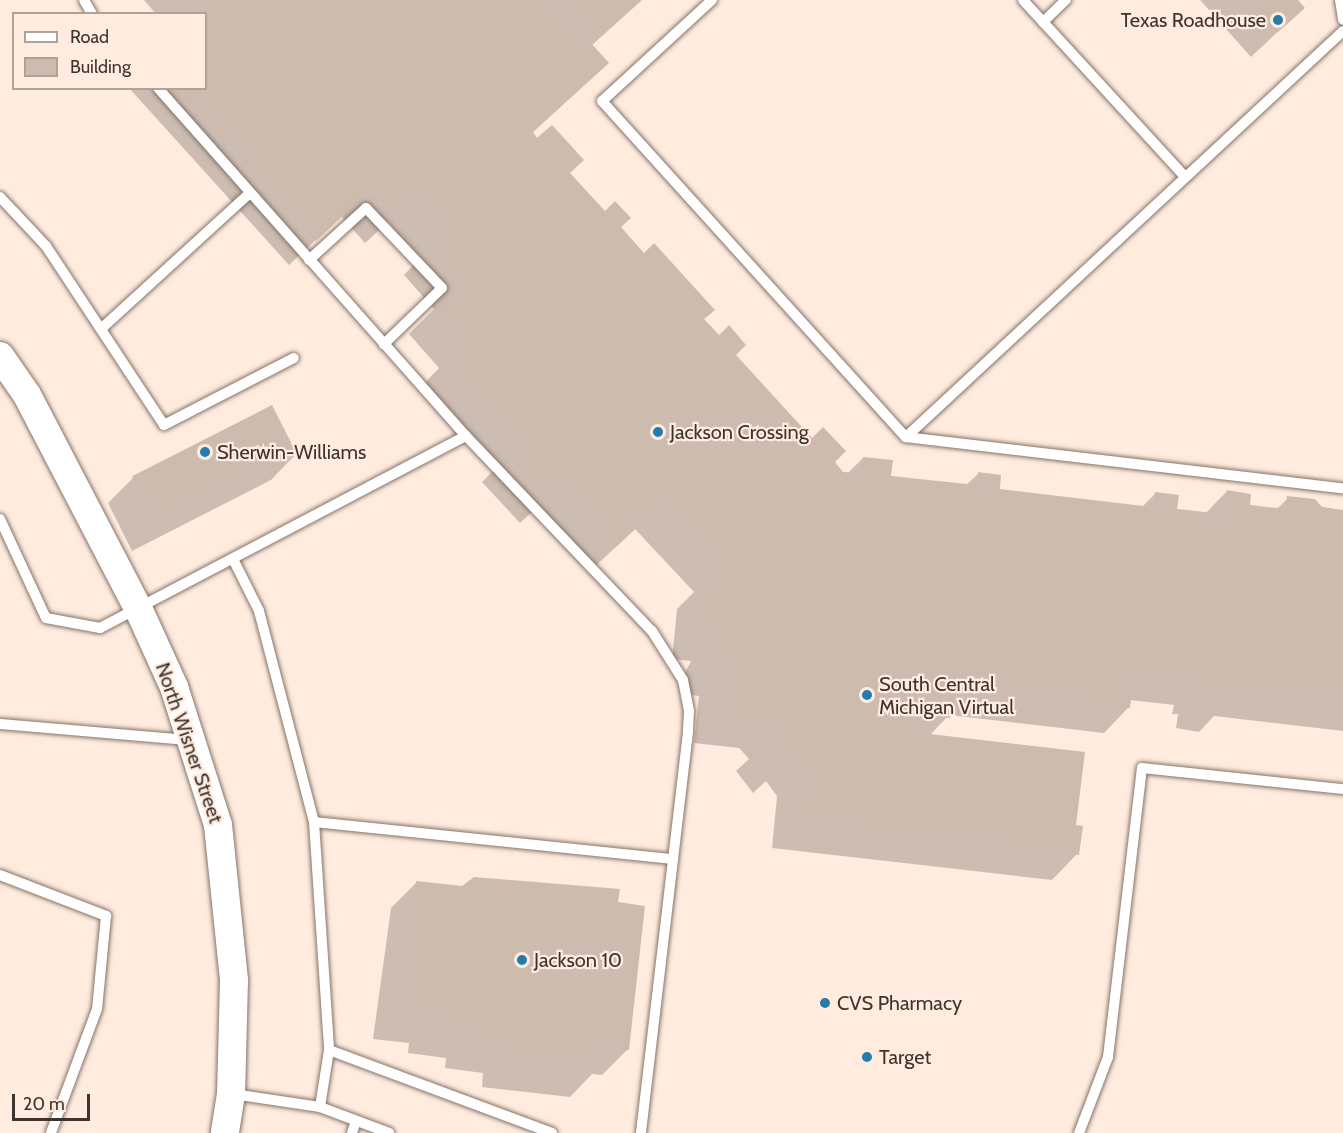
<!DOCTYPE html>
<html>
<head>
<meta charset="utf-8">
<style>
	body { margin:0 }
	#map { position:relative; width:1343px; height:1133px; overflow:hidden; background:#ffecdf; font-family:Cabin,sans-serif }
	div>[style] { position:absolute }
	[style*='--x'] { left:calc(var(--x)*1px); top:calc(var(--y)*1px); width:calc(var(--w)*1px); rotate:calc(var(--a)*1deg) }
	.shadow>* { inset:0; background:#0003 }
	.building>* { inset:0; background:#cdbbaf; transform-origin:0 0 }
	.roads { filter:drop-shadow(0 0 2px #857469) drop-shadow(0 0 2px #857469) }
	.service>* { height:10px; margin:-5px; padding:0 5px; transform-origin:5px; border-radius:5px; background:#fff }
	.tertiary>* { height:28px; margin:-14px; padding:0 14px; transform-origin:14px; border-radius:14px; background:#fff }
	.dots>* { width:16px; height:16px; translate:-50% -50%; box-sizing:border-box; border:3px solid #ffecdf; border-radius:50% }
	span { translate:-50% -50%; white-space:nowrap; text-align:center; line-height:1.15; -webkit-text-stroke:4.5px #ffecdf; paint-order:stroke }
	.poi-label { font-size:20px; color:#3c342f }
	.right { translate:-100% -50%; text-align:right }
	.left { translate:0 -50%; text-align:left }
	.street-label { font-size:20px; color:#3c342f }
	.legend { position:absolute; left:12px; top:12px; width:195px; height:78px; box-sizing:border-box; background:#ffecdf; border:2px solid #b1a299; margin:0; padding:8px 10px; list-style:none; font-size:18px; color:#3c342f }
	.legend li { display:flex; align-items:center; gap:12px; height:30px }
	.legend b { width:30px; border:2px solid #b1a299 }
	.scale { position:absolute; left:12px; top:1094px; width:78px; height:27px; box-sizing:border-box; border:3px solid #3c342f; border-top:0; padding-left:8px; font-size:18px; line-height:21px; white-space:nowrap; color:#3c342f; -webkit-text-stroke:4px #ffecdf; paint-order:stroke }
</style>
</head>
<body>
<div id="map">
	<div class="shadow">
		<div style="clip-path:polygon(144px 0,642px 0,591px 46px,607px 63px,532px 133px,843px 473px,848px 473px,863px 458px,890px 477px,966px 485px,978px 474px,998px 490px,1142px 507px,1155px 494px,1176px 510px,1205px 514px,1227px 491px,1248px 506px,1276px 510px,1288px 498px,1343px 512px,1343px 731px,1214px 716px,1199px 732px,1176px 728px,1178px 714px,1172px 714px,1174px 705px,1130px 700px,1129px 707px,1104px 733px,949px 715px,930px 735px,1074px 826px,1077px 854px,1052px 880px,772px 848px,777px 796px,766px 781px,753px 793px,736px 771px,749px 759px,739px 748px,694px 743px,699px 696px,687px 694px,688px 688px,678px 687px,691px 661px,672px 659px,677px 609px,694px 592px,635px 529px,589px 572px,533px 511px,520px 523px,482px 482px,494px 470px,420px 388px,439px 368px,409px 334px,434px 309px,404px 275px,420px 258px,388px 222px,365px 243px,341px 216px,289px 265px,129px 88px,206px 88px,206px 14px,156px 14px)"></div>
		<div style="clip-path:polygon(1200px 0,1298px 0,1303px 8px,1251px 57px)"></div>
		<div style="clip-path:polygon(296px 454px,271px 480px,132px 551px,108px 503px,133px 478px)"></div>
		<div style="clip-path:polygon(416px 883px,617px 903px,627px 1050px,602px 1075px,592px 1074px,570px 1097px,482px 1087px,483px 1073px,445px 1068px,446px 1058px,408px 1053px,409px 1043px,373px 1039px,391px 908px)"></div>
	</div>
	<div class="building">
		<div style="clip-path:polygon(191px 0,552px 0,609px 63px,533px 132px,537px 138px,552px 125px,584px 160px,570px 173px,605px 211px,615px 201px,631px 218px,621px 227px,644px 253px,654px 243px,715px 310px,704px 319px,719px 335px,729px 325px,746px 345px,736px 355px,812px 438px,823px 427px,846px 451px,835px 462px,843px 472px,861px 473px,863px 457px,893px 460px,891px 476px,976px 485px,978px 472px,1001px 475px,1000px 489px,1152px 507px,1155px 492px,1179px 495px,1177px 509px,1224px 514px,1227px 490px,1251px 494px,1250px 505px,1286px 509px,1287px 496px,1315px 499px,1322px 507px,1343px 510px,1343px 703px,1228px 690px,1225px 707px,1201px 703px,1203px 689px,1197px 689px,1198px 680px,1135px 672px,1130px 708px,954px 688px,950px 718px,924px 715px,928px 684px,918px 683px,913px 732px,1085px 752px,1076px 825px,1083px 826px,1079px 855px,797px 824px,802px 770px,792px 757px,779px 769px,760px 745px,774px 733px,764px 723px,718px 718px,724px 671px,712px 669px,713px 663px,702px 662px,704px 651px,714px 652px,716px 636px,697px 634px,702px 582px,718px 566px,662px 504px,615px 548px,559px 487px,546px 499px,507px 455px,519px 444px,444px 361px,464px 343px,433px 308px,459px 283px,428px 248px,445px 233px,414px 198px,392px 219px,368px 192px,316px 241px,177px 88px,206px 88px,206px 14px,176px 14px)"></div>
		<div style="clip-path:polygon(562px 0,641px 0,598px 39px)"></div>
		<div style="clip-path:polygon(1248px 0,1298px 0,1305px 8px,1277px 33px)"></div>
		<div style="left:272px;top:405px;width:56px;height:157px;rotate:63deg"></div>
		<div style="clip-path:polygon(474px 877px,620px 889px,618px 902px,645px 906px,629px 1050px,601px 1048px,596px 1072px,507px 1062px,508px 1048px,470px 1043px,470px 1033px,432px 1028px,434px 1018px,398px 1014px,416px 881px,462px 886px)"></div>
	</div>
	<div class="roads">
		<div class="service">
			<div style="--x:84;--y:0;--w:16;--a:60"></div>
			<div style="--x:712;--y:0;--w:149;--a:137.4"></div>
			<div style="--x:602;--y:101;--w:453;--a:47.9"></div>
			<div style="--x:906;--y:437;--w:440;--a:6.7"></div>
			<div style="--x:1023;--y:0;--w:240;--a:47.5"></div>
			<div style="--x:1340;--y:0;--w:20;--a:81"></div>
			<div style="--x:1043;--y:22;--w:32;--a:-44"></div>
			<div style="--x:158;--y:88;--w:465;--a:48.5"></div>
			<div style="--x:466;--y:436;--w:269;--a:46.4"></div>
			<div style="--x:652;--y:631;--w:58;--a:57.7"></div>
			<div style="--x:683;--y:680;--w:32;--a:79"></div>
			<div style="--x:689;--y:711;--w:21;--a:93"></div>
			<div style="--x:688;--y:732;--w:404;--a:96.7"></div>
			<div style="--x:0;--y:197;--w:67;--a:46.8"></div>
			<div style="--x:46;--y:246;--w:214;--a:56.6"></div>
			<div style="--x:164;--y:425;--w:146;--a:-27.3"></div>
			<div style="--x:309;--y:260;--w:77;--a:-42.4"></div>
			<div style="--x:366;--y:208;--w:110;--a:46.5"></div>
			<div style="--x:442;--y:288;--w:81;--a:136"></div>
			<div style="--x:102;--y:328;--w:200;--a:-42.4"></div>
			<div style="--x:906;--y:437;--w:596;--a:-42.89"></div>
			<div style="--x:0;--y:519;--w:109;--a:65.1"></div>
			<div style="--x:46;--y:618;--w:55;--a:10.5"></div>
			<div style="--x:100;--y:628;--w:413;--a:-27.7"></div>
			<div style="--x:233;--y:559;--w:58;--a:63.4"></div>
			<div style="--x:259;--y:611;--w:218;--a:75.4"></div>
			<div style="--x:314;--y:822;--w:228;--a:86.2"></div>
			<div style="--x:329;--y:1050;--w:58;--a:99"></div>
			<div style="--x:0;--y:724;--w:189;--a:4.9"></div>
			<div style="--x:314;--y:822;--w:361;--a:5.9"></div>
			<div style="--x:0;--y:875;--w:114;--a:21.1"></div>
			<div style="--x:106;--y:916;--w:93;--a:95.5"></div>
			<div style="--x:97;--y:1009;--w:132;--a:110.4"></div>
			<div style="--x:329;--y:1050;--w:238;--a:20.4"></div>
			<div style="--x:233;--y:1094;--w:88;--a:8.5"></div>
			<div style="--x:320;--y:1107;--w:74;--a:20.6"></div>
			<div style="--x:352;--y:1133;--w:13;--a:-72"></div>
			<div style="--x:1079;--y:1133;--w:81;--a:-69.1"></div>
			<div style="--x:1108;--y:1057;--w:291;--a:-83.3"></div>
			<div style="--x:1142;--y:768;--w:202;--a:6"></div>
		</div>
		<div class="tertiary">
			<div style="--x:0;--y:356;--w:47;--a:55.3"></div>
			<div style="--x:27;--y:395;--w:240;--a:62.5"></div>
			<div style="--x:138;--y:608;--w:87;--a:65.5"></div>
			<div style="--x:174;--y:687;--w:145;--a:72.3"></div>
			<div style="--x:218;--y:825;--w:157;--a:84.1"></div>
			<div style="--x:234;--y:981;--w:113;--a:91.5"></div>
			<div style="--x:231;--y:1094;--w:39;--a:99"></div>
		</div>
	</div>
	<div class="dots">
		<div style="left:1278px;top:20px;background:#237cab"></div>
		<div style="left:658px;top:432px;background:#237cab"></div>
		<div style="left:205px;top:452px;background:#237cab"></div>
		<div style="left:867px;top:695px;background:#237cab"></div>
		<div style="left:522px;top:960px;background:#237cab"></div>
		<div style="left:825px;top:1003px;background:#237cab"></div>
		<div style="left:867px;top:1057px;background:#237cab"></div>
	</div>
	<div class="poi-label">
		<span class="right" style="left:1266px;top:20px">Texas Roadhouse</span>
		<span class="left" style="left:670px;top:432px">Jackson Crossing</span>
		<span class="left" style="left:217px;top:452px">Sherwin-Williams</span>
		<span class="left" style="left:879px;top:696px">South Central<br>Michigan Virtual</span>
		<span class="left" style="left:534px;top:960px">Jackson 10</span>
		<span class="left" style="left:837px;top:1003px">CVS Pharmacy</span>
		<span class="left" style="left:879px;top:1057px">Target</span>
	</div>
	<div class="street-label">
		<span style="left:189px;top:743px;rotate:71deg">North Wisner Street</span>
	</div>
	<ul class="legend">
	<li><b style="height:8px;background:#fff"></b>Road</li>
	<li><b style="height:16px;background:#cdbbaf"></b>Building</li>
	</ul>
	<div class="scale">20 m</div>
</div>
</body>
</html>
